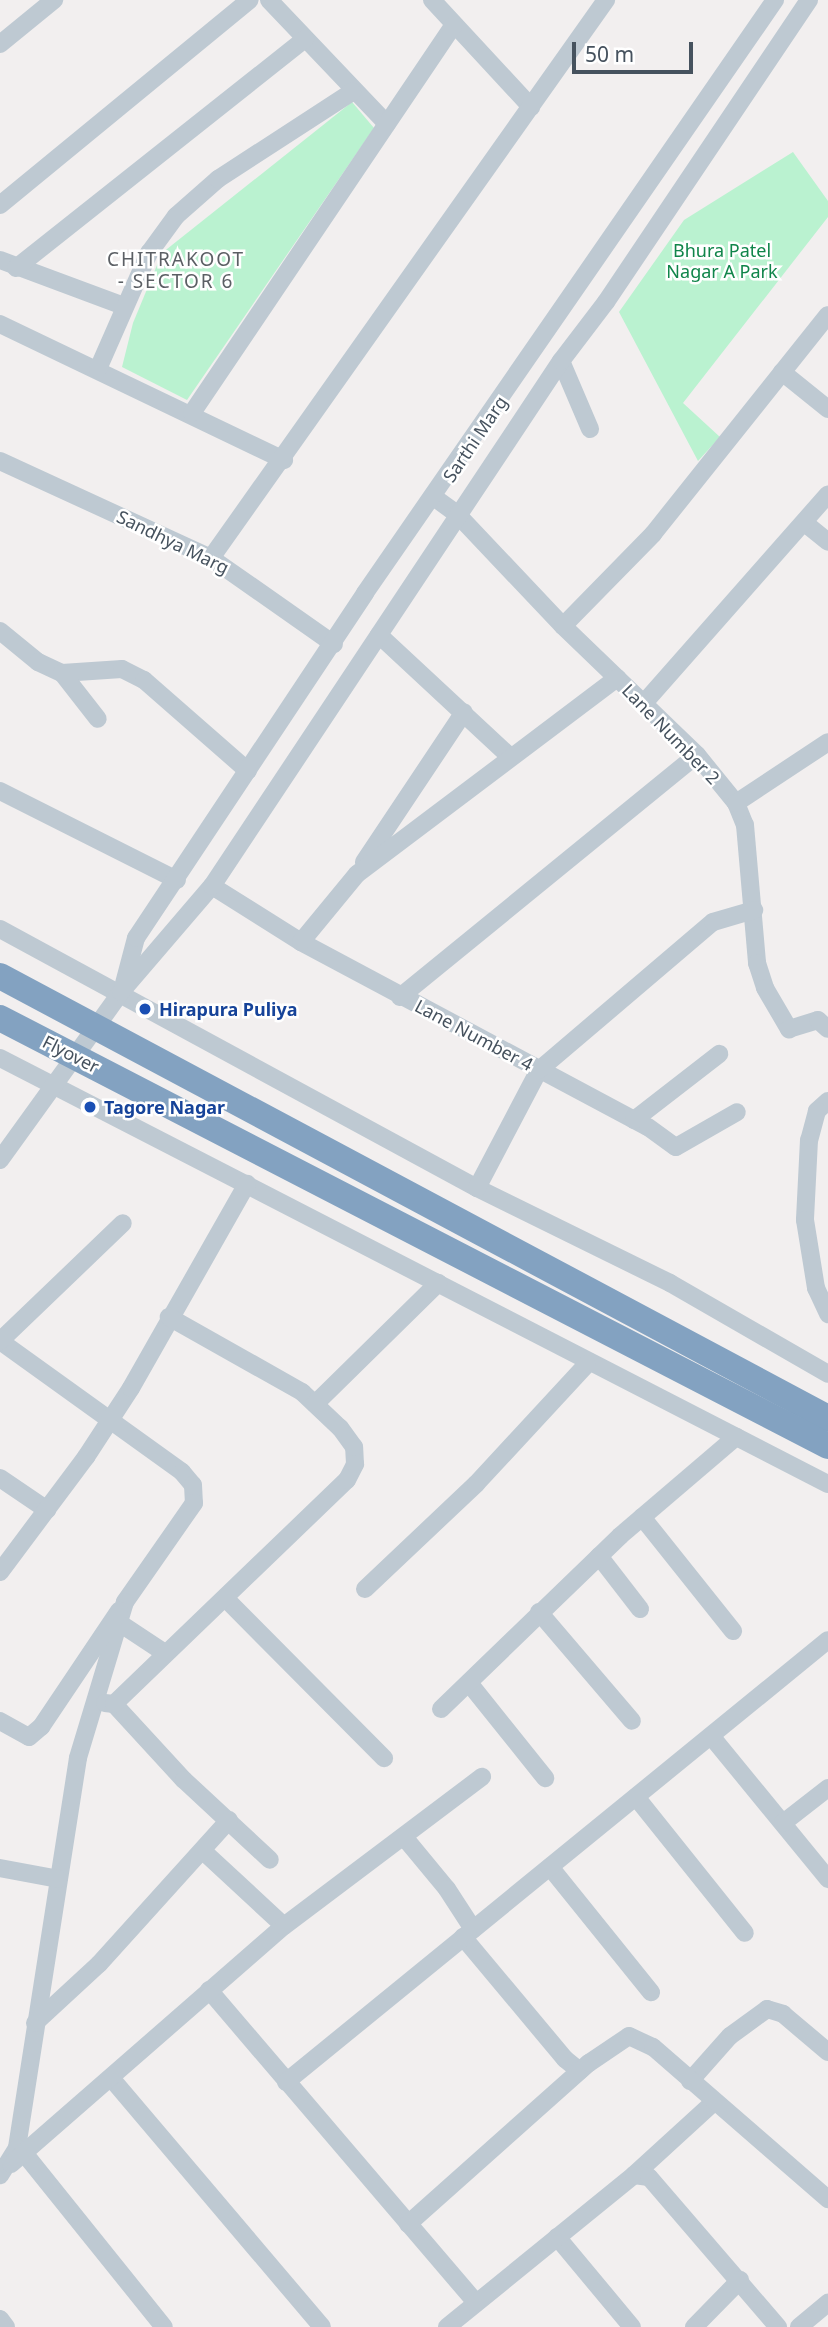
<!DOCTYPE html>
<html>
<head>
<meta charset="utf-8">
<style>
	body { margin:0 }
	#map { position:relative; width:828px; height:2327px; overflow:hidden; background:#f2efef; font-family:"Noto Sans",sans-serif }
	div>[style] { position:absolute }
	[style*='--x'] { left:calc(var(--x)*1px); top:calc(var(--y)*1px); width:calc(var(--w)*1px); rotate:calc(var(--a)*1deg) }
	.green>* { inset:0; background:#baf2d0 }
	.minor>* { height:18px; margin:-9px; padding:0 9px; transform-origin:9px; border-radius:9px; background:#bec9d2 }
	.highway>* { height:26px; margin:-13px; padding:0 13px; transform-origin:13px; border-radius:13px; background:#83a2c1 }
	.dots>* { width:19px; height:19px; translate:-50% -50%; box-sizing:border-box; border:4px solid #fff; border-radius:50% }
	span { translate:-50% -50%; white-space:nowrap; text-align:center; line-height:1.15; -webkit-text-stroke:5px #fff; paint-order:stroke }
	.park-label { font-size:18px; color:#10854a }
	.street-label { font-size:18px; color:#46525e }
	.transit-label { font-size:18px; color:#164399; font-weight:700 }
	.left { translate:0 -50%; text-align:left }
	.neighbourhood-label { font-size:19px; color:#5b5f64; letter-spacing:2px }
	.scale { position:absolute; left:572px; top:42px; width:121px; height:32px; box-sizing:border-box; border:4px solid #46525e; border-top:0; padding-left:9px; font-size:21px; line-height:24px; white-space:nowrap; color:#46525e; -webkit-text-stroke:5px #fff; paint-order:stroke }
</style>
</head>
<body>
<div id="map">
	<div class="green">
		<div style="clip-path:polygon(352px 102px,374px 128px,187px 400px,122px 367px,133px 323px,162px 253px)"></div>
		<div style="clip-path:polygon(793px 152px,828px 201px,828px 217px,683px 403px,720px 437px,698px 461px,619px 312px,684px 220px)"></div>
	</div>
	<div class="minor">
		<div style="--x:269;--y:0;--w:171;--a:46.4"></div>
		<div style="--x:432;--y:0;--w:146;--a:47.2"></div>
		<div style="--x:0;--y:44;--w:70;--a:-39.2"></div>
		<div style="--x:0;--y:205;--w:323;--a:-39.4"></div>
		<div style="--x:0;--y:260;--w:132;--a:20.4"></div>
		<div style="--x:16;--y:268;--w:369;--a:-38.4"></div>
		<div style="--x:0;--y:324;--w:315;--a:25.6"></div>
		<div style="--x:561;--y:361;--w:74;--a:66.9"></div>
		<div style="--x:98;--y:369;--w:127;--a:-66.3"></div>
		<div style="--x:149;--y:253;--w:46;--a:-53.9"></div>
		<div style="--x:176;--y:216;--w:56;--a:-41.4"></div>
		<div style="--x:218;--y:179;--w:160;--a:-33"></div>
		<div style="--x:782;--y:372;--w:59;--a:38.8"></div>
		<div style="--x:192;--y:413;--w:468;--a:-56"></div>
		<div style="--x:0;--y:461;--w:232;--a:24.7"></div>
		<div style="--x:211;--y:558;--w:150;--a:35"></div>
		<div style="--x:435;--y:498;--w:27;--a:36"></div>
		<div style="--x:457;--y:514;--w:154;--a:46.6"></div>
		<div style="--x:563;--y:626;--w:186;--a:43.9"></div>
		<div style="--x:697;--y:755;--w:62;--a:50.9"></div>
		<div style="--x:736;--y:803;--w:24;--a:68"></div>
		<div style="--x:745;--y:825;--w:139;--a:85"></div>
		<div style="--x:757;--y:963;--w:26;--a:72"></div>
		<div style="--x:765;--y:988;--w:48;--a:59.7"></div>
		<div style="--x:789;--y:1029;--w:30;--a:-17"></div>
		<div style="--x:818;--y:1020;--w:13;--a:42"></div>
		<div style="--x:806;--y:524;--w:28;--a:39"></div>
		<div style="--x:211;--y:558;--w:684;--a:-54.71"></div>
		<div style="--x:563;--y:626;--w:129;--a:-45.6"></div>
		<div style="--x:653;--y:534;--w:280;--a:-51.4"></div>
		<div style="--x:0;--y:631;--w:49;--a:39.2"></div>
		<div style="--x:38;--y:662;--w:26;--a:25"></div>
		<div style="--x:62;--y:673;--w:60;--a:-3.8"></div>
		<div style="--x:122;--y:669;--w:25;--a:27"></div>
		<div style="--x:144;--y:680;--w:138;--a:41.2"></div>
		<div style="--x:379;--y:635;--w:178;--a:42.9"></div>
		<div style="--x:62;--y:673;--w:58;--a:52"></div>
		<div style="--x:644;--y:703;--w:278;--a:-48.6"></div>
		<div style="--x:0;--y:791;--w:198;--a:26.7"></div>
		<div style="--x:736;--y:803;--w:110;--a:-33.5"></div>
		<div style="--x:364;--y:862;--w:180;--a:-56.3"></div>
		<div style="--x:212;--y:886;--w:105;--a:32.2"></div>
		<div style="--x:301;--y:942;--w:393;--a:28.1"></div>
		<div style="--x:648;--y:1127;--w:34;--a:36"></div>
		<div style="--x:676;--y:1147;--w:70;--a:-29.8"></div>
		<div style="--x:0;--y:929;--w:543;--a:28.5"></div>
		<div style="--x:477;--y:1188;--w:215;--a:26.2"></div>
		<div style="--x:670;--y:1283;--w:182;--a:29.9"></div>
		<div style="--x:301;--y:942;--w:88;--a:-50.5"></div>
		<div style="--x:357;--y:874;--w:326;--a:-37"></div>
		<div style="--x:122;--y:991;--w:55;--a:-75.2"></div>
		<div style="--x:136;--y:938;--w:414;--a:-56.4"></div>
		<div style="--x:365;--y:593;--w:721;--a:-55.34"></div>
		<div style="--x:400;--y:997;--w:383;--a:-39.2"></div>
		<div style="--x:0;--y:1058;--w:931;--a:27.23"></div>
		<div style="--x:828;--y:1101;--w:15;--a:138"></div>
		<div style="--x:817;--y:1111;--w:30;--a:105"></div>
		<div style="--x:809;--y:1140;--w:80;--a:92.9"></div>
		<div style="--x:805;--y:1220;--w:69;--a:80.8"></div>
		<div style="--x:816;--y:1288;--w:29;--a:65"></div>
		<div style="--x:634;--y:1120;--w:108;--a:-37.8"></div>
		<div style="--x:0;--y:1160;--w:207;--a:-54.2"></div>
		<div style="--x:121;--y:992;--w:140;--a:-49.4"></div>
		<div style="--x:212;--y:886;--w:630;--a:-56.39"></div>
		<div style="--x:561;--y:361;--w:74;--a:-52.7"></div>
		<div style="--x:606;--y:302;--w:364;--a:-56.1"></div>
		<div style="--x:477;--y:1188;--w:133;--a:-62.3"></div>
		<div style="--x:539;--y:1070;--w:228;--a:-40.4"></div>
		<div style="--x:713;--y:922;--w:43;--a:-16.3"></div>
		<div style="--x:0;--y:1341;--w:224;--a:35.7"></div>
		<div style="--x:182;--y:1472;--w:17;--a:50"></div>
		<div style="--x:193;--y:1485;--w:18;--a:87"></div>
		<div style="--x:194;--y:1503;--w:121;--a:124.9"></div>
		<div style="--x:125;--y:1602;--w:163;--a:106.8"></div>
		<div style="--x:78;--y:1758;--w:395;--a:98.9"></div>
		<div style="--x:17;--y:2148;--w:32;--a:122"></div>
		<div style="--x:0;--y:1341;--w:170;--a:-43.8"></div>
		<div style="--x:315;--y:1404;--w:173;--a:-44.5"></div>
		<div style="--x:0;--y:1478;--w:57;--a:34.2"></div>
		<div style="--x:642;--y:1517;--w:146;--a:51.4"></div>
		<div style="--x:599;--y:1556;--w:67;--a:52.3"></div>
		<div style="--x:0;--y:1572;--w:144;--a:-53.2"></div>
		<div style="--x:86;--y:1457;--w:82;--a:-56.9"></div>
		<div style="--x:131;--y:1388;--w:235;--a:-60.4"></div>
		<div style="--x:365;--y:1589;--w:153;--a:-43.4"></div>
		<div style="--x:476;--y:1484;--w:163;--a:-47.2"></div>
		<div style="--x:227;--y:1600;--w:223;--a:45.2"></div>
		<div style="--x:539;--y:1612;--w:143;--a:49.5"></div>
		<div style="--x:121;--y:1624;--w:53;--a:33.4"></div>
		<div style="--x:469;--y:1683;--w:122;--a:51.3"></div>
		<div style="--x:105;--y:1703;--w:9;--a:6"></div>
		<div style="--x:114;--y:1704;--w:103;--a:47.4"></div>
		<div style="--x:184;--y:1780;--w:117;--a:42.9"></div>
		<div style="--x:114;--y:1704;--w:323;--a:-43.9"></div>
		<div style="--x:347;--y:1480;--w:18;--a:-63"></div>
		<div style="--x:355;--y:1464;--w:17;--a:-93"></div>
		<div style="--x:354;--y:1447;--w:24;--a:-126"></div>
		<div style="--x:340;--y:1428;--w:52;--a:-136.5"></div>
		<div style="--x:302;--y:1392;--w:153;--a:-150.6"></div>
		<div style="--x:441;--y:1709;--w:249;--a:-44"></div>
		<div style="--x:620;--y:1536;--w:153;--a:-40.5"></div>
		<div style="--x:0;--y:1721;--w:33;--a:29"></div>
		<div style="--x:29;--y:1737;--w:16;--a:-40"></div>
		<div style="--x:41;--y:1727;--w:140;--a:-56.1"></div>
		<div style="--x:711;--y:1736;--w:185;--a:50.7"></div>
		<div style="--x:636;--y:1797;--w:174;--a:51.3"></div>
		<div style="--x:783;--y:1823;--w:57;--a:-37.9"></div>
		<div style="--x:404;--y:1837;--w:67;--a:50.4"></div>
		<div style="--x:447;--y:1889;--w:48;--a:57"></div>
		<div style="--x:203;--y:1851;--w:110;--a:42.8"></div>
		<div style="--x:550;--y:1867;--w:161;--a:51.1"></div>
		<div style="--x:0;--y:1868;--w:59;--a:10.7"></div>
		<div style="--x:463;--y:1937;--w:159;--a:50.1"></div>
		<div style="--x:565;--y:2059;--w:19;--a:39"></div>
		<div style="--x:209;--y:1990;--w:411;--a:49.5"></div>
		<div style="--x:35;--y:2023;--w:87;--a:-42.7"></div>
		<div style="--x:99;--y:1964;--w:194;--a:-47.9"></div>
		<div style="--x:111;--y:2078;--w:326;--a:49.7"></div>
		<div style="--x:690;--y:2081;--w:60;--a:-48.4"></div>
		<div style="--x:730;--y:2036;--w:46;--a:-36.1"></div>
		<div style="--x:767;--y:2009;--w:17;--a:17"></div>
		<div style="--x:783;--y:2014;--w:59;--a:40.2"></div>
		<div style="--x:286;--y:2082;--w:699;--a:-39.2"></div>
		<div style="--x:24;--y:2153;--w:223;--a:51.2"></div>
		<div style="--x:11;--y:2164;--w:362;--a:-41.1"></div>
		<div style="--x:284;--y:1926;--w:248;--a:-37"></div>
		<div style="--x:634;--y:2175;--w:108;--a:-42.4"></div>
		<div style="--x:408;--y:2224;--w:242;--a:-41.7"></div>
		<div style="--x:589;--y:2063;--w:48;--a:-34"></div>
		<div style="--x:629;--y:2036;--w:26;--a:25"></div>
		<div style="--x:653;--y:2047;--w:232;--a:41"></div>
		<div style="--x:557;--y:2237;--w:117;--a:50.2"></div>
		<div style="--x:0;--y:2319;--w:10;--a:53"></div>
		<div style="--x:447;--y:2327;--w:241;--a:-39.1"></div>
		<div style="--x:634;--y:2175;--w:15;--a:8"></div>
		<div style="--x:649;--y:2177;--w:198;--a:49.3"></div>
		<div style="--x:694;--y:2327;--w:66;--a:-45.6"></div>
		<div style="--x:799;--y:2327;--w:38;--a:-40"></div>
	</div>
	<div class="highway">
		<div style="--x:0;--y:976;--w:939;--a:28.09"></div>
		<div style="--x:0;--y:1018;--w:932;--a:27.33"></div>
	</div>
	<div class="dots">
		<div style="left:145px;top:1009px;background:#1a4fb4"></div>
		<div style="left:90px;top:1107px;background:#1a4fb4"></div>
	</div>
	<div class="park-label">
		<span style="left:722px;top:261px">Bhura Patel<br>Nagar A Park</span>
	</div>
	<div class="street-label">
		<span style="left:475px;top:439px;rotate:-56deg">Sarthi Marg</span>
		<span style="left:173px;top:542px;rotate:26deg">Sandhya Marg</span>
		<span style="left:671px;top:734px;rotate:46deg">Lane Number 2</span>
		<span style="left:474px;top:1035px;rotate:28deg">Lane Number 4</span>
		<span style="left:71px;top:1054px;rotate:27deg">Flyover</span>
	</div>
	<div class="transit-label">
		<span class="left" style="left:159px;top:1009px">Hirapura Puliya</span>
		<span class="left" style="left:104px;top:1107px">Tagore Nagar</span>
	</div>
	<div class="neighbourhood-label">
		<span style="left:176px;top:271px">CHITRAKOOT<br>- SECTOR 6</span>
	</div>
	<div class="scale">50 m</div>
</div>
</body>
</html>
